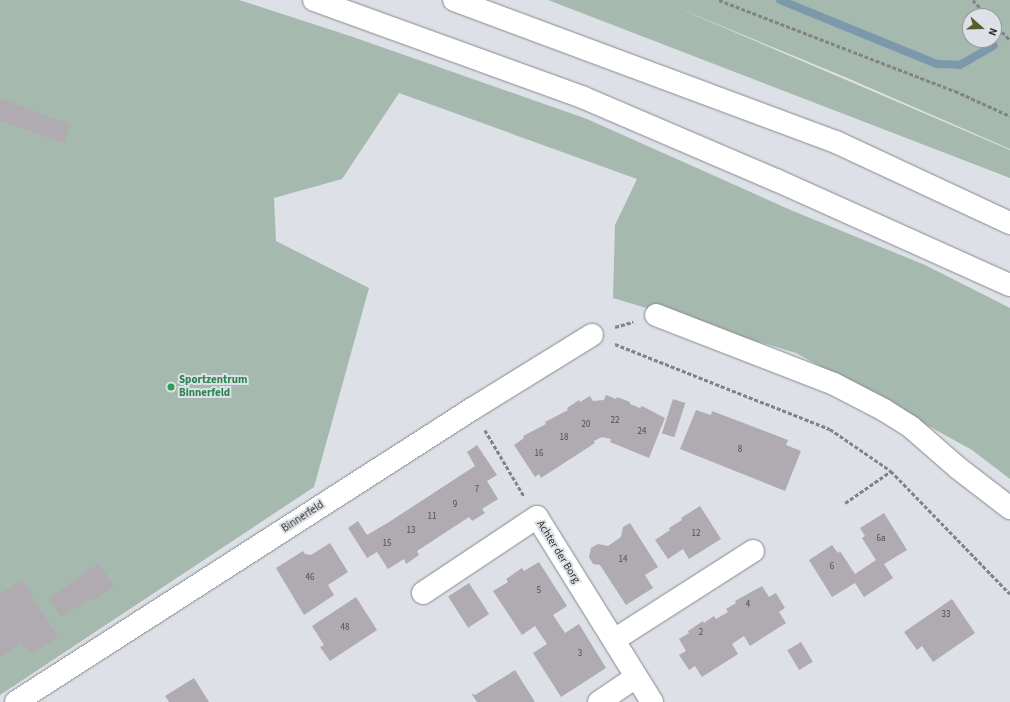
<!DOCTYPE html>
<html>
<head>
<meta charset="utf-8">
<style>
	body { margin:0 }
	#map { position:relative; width:1010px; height:702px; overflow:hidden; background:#dde0e6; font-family:"Source Sans 3",sans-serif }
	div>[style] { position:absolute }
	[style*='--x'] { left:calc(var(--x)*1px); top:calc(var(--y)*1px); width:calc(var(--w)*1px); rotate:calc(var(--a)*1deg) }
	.green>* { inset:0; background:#a5b9af }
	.stream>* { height:8px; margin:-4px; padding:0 4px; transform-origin:4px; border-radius:4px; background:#7c98ab }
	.building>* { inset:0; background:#b0abb0; transform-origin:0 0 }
	.path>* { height:2.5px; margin-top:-1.25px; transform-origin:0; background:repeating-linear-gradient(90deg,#818387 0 4px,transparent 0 6px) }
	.roads { filter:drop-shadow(0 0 1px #86898e) drop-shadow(0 0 1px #86898e) }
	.minor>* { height:22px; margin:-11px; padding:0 11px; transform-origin:11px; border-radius:11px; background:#fff }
	.highway>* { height:22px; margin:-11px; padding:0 11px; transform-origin:11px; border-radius:11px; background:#fff }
	.dots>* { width:11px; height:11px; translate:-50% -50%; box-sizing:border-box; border:2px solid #dde0e6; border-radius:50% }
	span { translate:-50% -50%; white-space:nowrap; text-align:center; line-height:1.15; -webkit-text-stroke:4px #dde0e6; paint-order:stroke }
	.number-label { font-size:9px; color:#4e4e51 }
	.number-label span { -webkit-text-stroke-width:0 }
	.leisure-label { font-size:11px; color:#27864d; font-weight:700 }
	.left { translate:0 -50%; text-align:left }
	.street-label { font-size:11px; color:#2e2f31 }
	.north { position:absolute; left:962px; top:8px; width:40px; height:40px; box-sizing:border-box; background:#dde0e6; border:1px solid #97999e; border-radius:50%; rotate:110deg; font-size:11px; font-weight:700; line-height:16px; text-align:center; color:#2e2f31 }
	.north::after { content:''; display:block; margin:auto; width:14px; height:18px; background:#585d2b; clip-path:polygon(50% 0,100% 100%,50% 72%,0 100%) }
</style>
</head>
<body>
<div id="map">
	<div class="green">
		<div style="clip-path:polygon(0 0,239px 0,353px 37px,587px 119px,793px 211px,925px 265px,1010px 308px,1010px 479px,972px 450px,796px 353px,613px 298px,615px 225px,637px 179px,399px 93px,342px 179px,274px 198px,276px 241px,369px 288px,314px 487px,0 695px)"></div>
		<div style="clip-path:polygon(evenodd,548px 0,1010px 0,1010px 149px,845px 77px,671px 5px,1010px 150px,1010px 178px,548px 0,970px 16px,994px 16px,994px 40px,970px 40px,970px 16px)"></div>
	</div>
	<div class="stream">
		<div style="--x:780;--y:0;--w:170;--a:22.2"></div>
		<div style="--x:937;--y:64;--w:23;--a:2"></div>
		<div style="--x:960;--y:65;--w:39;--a:-30"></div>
	</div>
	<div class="building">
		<div style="clip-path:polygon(0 99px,70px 124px,64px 143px,0 121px)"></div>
		<div style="clip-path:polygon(606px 395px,616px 399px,617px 397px,630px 402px,630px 404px,640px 408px,642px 406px,665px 418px,649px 458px,610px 442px,611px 439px,602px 437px,594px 441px,595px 443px,541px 478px,539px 474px,535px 477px,514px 445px,524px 438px,523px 436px,546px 424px,545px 422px,568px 410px,567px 408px,579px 400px,580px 402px,590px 396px,593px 401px,604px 400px)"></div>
		<div style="left:673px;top:399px;width:13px;height:36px;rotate:18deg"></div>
		<div style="clip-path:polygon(696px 410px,711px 415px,712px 411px,788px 440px,786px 445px,801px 451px,785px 491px,680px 449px)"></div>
		<div style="clip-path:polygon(477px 445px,497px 475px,487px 481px,498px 499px,482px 509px,485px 513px,472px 521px,469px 517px,417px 551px,419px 555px,406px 564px,404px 559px,388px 569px,377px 552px,367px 558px,348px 528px,358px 521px,367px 535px,389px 522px,475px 466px,467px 452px)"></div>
		<div style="clip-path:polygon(700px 506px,721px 539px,689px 559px,683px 549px,668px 559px,655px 540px,670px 530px,669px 528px,682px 520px,681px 518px)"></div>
		<div style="clip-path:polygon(884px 513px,907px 550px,884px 564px,893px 578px,864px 597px,855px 583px,832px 597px,809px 560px,832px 545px,838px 553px,840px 551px,855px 574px,876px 560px,862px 538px,865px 536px,860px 528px)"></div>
		<div style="clip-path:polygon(630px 523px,658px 567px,645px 575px,653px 588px,626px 605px,600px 565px,593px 564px,589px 557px,591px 548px,598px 544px,608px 546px,621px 537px,623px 527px)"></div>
		<div style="clip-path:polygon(330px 543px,348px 572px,328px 585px,334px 595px,304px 615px,276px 568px,303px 551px,305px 554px,311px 555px)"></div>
		<div style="clip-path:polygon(539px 562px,567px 606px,553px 615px,565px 633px,579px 624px,606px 668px,561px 697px,533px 653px,547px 644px,535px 626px,522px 635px,493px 591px,508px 582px,506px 579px,522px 568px,524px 571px)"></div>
		<div style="clip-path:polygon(99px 563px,114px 587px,94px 600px,92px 598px,61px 617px,49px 598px)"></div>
		<div style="clip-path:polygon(22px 580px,58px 637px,31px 654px,21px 642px,0 657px,0 611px,2px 610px,0 606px,0 594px)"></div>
		<div style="left:469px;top:583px;width:37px;height:25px;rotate:57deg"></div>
		<div style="clip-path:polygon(762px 586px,769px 597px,776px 593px,785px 608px,779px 612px,786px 623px,750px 646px,744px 636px,732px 644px,738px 654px,702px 677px,695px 666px,689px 670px,679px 655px,686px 651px,679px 639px,689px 633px,688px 631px,703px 621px,704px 623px,714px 616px,716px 619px,728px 612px,726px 609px,736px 603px,735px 601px)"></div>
		<div style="clip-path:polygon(356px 597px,377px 630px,330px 661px,320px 647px,324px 645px,312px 626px)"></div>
		<div style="clip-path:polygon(952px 599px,975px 633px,933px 662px,922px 646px,917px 650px,904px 632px)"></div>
		<div style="left:801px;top:642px;width:23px;height:16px;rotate:59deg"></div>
		<div style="clip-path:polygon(515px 670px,535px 702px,477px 702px,471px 693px,475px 695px)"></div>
		<div style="clip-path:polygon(194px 678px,209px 702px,169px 702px,165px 696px)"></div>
	</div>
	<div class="path">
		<div style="--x:719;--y:0;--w:253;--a:21.1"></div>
		<div style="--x:955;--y:91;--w:60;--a:24.4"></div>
		<div style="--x:973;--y:0;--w:22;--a:47"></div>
		<div style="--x:994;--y:23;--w:23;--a:47"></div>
		<div style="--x:615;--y:327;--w:19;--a:-16"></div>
		<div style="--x:615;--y:344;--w:231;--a:21.6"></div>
		<div style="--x:830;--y:429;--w:74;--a:34.5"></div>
		<div style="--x:891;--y:471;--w:171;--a:45.9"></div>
		<div style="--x:485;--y:430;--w:77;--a:59.4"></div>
		<div style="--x:845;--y:503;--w:56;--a:-34.8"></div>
	</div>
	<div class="roads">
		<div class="minor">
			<div style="--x:656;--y:315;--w:191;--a:21.2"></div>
			<div style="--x:834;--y:384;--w:56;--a:27.5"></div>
			<div style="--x:884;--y:410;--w:32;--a:32"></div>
			<div style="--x:911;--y:427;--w:62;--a:41.1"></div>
			<div style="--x:958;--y:468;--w:66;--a:37.6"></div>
			<div style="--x:423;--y:593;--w:137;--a:-33.7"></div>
			<div style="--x:537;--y:517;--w:218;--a:58.1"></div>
			<div style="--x:614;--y:640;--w:165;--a:-32.6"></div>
			<div style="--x:16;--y:702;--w:542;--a:-32.72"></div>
			<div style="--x:472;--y:409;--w:141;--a:-31.7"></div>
			<div style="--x:599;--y:702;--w:45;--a:-34"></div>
		</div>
		<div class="highway">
			<div style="--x:314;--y:0;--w:285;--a:19.9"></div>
			<div style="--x:582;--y:97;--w:211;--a:23.2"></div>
			<div style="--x:776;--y:180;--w:256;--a:24.2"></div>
			<div style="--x:454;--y:0;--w:408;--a:20.4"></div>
			<div style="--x:836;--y:142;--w:192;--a:25"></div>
		</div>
	</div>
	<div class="dots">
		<div style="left:171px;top:387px;background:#2e9e5b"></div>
	</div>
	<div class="number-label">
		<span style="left:615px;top:421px">22</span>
		<span style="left:586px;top:425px">20</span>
		<span style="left:642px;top:432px">24</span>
		<span style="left:564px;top:438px">18</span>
		<span style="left:740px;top:450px">8</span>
		<span style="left:539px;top:454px">16</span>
		<span style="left:477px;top:490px">7</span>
		<span style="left:455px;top:505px">9</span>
		<span style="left:432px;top:517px">11</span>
		<span style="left:411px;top:531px">13</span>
		<span style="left:696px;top:534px">12</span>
		<span style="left:881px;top:539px">6a</span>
		<span style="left:387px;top:544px">15</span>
		<span style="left:623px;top:560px">14</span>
		<span style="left:832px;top:567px">6</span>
		<span style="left:310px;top:578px">46</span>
		<span style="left:539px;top:591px">5</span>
		<span style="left:748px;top:605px">4</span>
		<span style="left:946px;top:615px">33</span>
		<span style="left:345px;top:628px">48</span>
		<span style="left:701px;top:633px">2</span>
		<span style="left:580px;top:654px">3</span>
	</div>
	<div class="leisure-label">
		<span class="left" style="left:179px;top:387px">Sportzentrum<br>Binnerfeld</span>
	</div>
	<div class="street-label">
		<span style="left:303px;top:517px;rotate:-33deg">Binnerfeld</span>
		<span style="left:558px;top:552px;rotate:58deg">Achter der Borg</span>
	</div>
	<div class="north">N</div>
</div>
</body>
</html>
